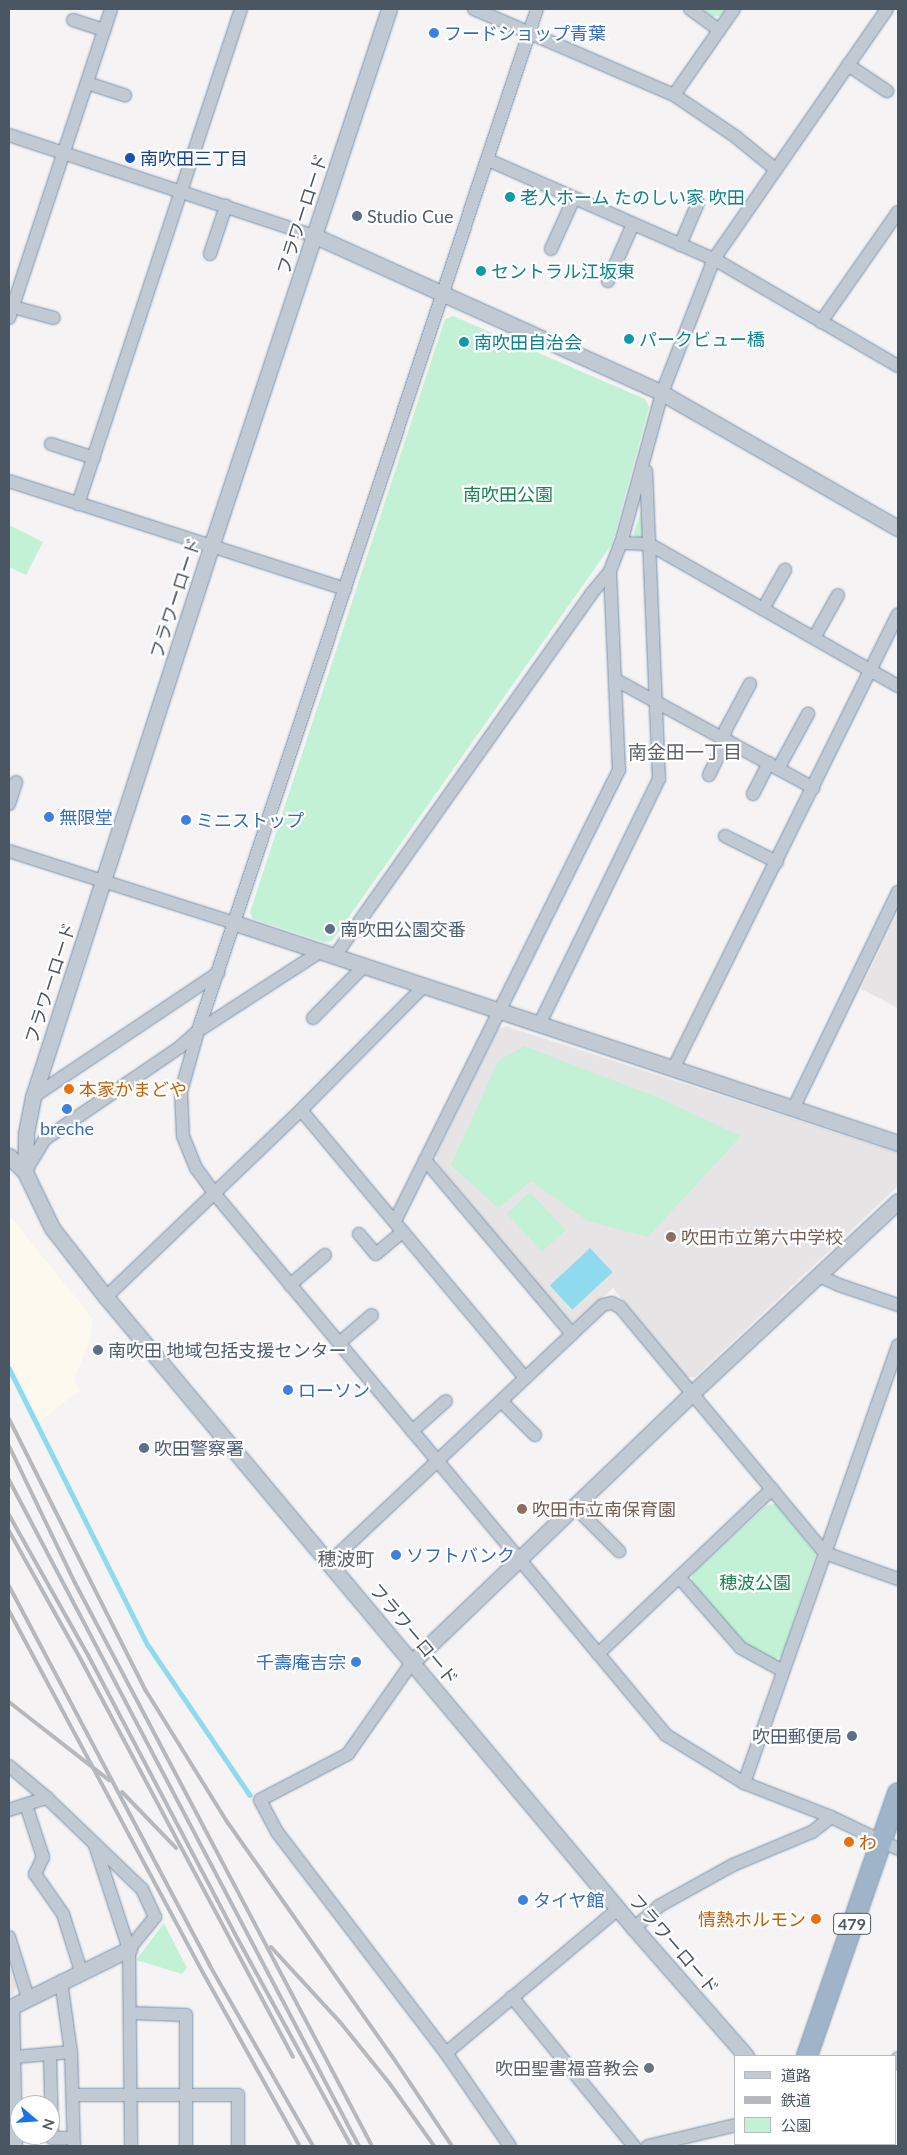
<!DOCTYPE html>
<html>
<head>
<meta charset="utf-8">
<style>
	body { margin:0 }
	#map { position:relative; width:907px; height:2155px; overflow:hidden; background:#f5f3f3; font-family:Lato,"Noto Sans JP",sans-serif }
	div>[style] { position:absolute }
	[style*='--x'] { left:calc(var(--x)*1px); top:calc(var(--y)*1px); width:calc(var(--w)*1px); rotate:calc(var(--a)*1deg) }
	.commercial>* { inset:0; background:#fdf9ef }
	.education>* { inset:0; background:#e6e4e5 }
	.green>* { inset:0; background:#c3f1d5; transform-origin:0 0 }
	.water>* { inset:0; background:#90daee; transform-origin:0 0 }
	.stream>* { height:4.5px; margin:-2.25px; padding:0 2.25px; transform-origin:2.25px; border-radius:2.25px; background:#90daee }
	.roads { filter:drop-shadow(0 0 1px #7690ad) drop-shadow(0 0 1px #7690ad) }
	.minor>* { height:12px; margin:-6px; padding:0 6px; transform-origin:6px; border-radius:6px; background:#c1cad2 }
	.tertiary>* { height:15px; margin:-7.5px; padding:0 7.5px; transform-origin:7.5px; border-radius:7.5px; background:#c1cad2 }
	.trunk>* { height:20px; margin:-10px; padding:0 10px; transform-origin:10px; border-radius:10px; background:#9fb4c9 }
	.rail>* { height:4px; margin:-2px; padding:0 2px; transform-origin:2px; border-radius:2px; background:#b5b8bd }
	.dots>* { width:14px; height:14px; translate:-50% -50%; box-sizing:border-box; border:2px solid #fff; border-radius:50% }
	span { translate:-50% -50%; white-space:nowrap; text-align:center; line-height:1.15; -webkit-text-stroke:4.5px #fff; paint-order:stroke }
	.shield-label span { padding:1px 4px; background:#fff; border:1px solid; border-radius:4px; -webkit-text-stroke-width:0 }
	.shield-label { font-size:16px; color:#4a5661; font-weight:700 }
	.shop-label { font-size:18px; color:#366cbe }
	.left { translate:0 -50%; text-align:left }
	.right { translate:-100% -50%; text-align:right }
	.transit-label { font-size:18px; color:#164399 }
	.culture-label { font-size:18px; color:#0d838f }
	.street-label { font-size:18px; color:#4a5661 }
	.service-label { font-size:18px; color:#4e5e75 }
	.park-label { font-size:18px; color:#17864f }
	.food-label { font-size:18px; color:#c56008 }
	.education-label { font-size:18px; color:#785e54 }
	.worship-label { font-size:18px; color:#5b616d }
	.neighbourhood-label { font-size:19px; color:#5f6368 }
	.frame { position:absolute; inset:0; border:10px solid #4a5661; pointer-events:none }
	.legend { position:absolute; left:734px; top:2055px; width:162px; height:90px; box-sizing:border-box; background:#fff; border:1px solid #b7bbc0; margin:0; padding:6px 9px; list-style:none; font-size:15px; color:#4a5661 }
	.legend li { display:flex; align-items:center; gap:10px; height:25px }
	.legend b { width:25px; border:1px solid #b7bbc0 }
	.north { position:absolute; left:10px; top:2095px; width:50px; height:50px; box-sizing:border-box; background:#fff; border:1px solid #b7bbc0; border-radius:50%; rotate:108deg; font-size:14px; font-weight:700; line-height:20px; text-align:center; color:#4a5661 }
	.north::after { content:''; display:block; margin:auto; width:18px; height:22px; background:#1a73e8; clip-path:polygon(50% 0,100% 100%,50% 72%,0 100%) }
</style>
</head>
<body>
<div id="map">
	<div class="commercial">
		<div style="clip-path:polygon(9px 1215px,93px 1319px,90px 1339px,74px 1380px,80px 1390px,40px 1421px,9px 1358px)"></div>
	</div>
	<div class="education">
		<div style="clip-path:polygon(898px 912px,898px 1008px,861px 989px)"></div>
		<div style="clip-path:polygon(506px 1026px,898px 1153px,898px 1186px,695px 1377px,686px 1377px,613px 1288px,574px 1323px,566px 1321px,437px 1162px,436px 1156px,498px 1029px)"></div>
		<div style="clip-path:polygon(9px 1965px,16px 1987px,13px 1995px,9px 1997px)"></div>
	</div>
	<div class="green">
		<div style="clip-path:polygon(702px 9px,727px 9px,723px 15px,713px 17px)"></div>
		<div style="clip-path:polygon(453px 316px,645px 399px,649px 407px,612px 544px,332px 941px,324px 942px,253px 919px,250px 912px,445px 319px)"></div>
		<div style="clip-path:polygon(643px 505px,645px 536px,640px 538px,633px 535px)"></div>
		<div style="clip-path:polygon(9px 525px,43px 542px,26px 575px,9px 567px)"></div>
		<div style="clip-path:polygon(524px 1046px,659px 1098px,741px 1136px,648px 1237px,588px 1221px,531px 1181px,498px 1208px,451px 1165px,498px 1061px)"></div>
		<div style="left:530px;top:1192px;width:52px;height:32px;rotate:47deg"></div>
		<div style="clip-path:polygon(775px 1504px,816px 1553px,782px 1656px,773px 1660px,744px 1643px,691px 1583px,693px 1573px,767px 1505px)"></div>
		<div style="clip-path:polygon(164px 1923px,187px 1968px,182px 1974px,136px 1960px)"></div>
	</div>
	<div class="water">
		<div style="left:590px;top:1248px;width:33px;height:55px;rotate:47deg"></div>
	</div>
	<div class="stream">
		<div style="--x:9;--y:1368;--w:310;--a:63.4"></div>
		<div style="--x:148;--y:1645;--w:181;--a:55.8"></div>
	</div>
	<div class="roads">
		<div class="minor">
			<div style="--x:474;--y:9;--w:218;--a:23.3"></div>
			<div style="--x:674;--y:95;--w:75;--a:34.1"></div>
			<div style="--x:736;--y:137;--w:50;--a:39.4"></div>
			<div style="--x:537;--y:9;--w:1077;--a:108.35"></div>
			<div style="--x:198;--y:1031;--w:63;--a:105.6"></div>
			<div style="--x:181;--y:1092;--w:44;--a:87.4"></div>
			<div style="--x:183;--y:1136;--w:35;--a:68"></div>
			<div style="--x:196;--y:1168;--w:31;--a:54"></div>
			<div style="--x:214;--y:1193;--w:706;--a:50.17"></div>
			<div style="--x:666;--y:1735;--w:92;--a:31.6"></div>
			<div style="--x:744;--y:1783;--w:93;--a:21.3"></div>
			<div style="--x:831;--y:1817;--w:74;--a:25.5"></div>
			<div style="--x:690;--y:9;--w:36;--a:36"></div>
			<div style="--x:73;--y:20;--w:33;--a:18"></div>
			<div style="--x:848;--y:65;--w:47;--a:33.7"></div>
			<div style="--x:87;--y:83;--w:40;--a:18"></div>
			<div style="--x:674;--y:95;--w:105;--a:-55.1"></div>
			<div style="--x:9;--y:135;--w:322;--a:18.3"></div>
			<div style="--x:488;--y:160;--w:247;--a:23.7"></div>
			<div style="--x:714;--y:259;--w:213;--a:30.2"></div>
			<div style="--x:680;--y:245;--w:46;--a:-66.8"></div>
			<div style="--x:551;--y:249;--w:56;--a:-65.7"></div>
			<div style="--x:210;--y:254;--w:51;--a:-71.6"></div>
			<div style="--x:608;--y:281;--w:62;--a:-66.3"></div>
			<div style="--x:13;--y:307;--w:42;--a:15"></div>
			<div style="--x:9;--y:318;--w:325;--a:-71.7"></div>
			<div style="--x:821;--y:322;--w:134;--a:-55"></div>
			<div style="--x:51;--y:444;--w:45;--a:18"></div>
			<div style="--x:9;--y:481;--w:353;--a:17.8"></div>
			<div style="--x:78;--y:504;--w:521;--a:-71.77"></div>
			<div style="--x:621;--y:543;--w:28;--a:2"></div>
			<div style="--x:649;--y:544;--w:287;--a:29.7"></div>
			<div style="--x:763;--y:609;--w:45;--a:-60.6"></div>
			<div style="--x:814;--y:638;--w:49;--a:-60.8"></div>
			<div style="--x:616;--y:680;--w:225;--a:28.7"></div>
			<div style="--x:778;--y:769;--w:63;--a:-61.4"></div>
			<div style="--x:709;--y:775;--w:28;--a:-64"></div>
			<div style="--x:721;--y:750;--w:22;--a:-77"></div>
			<div style="--x:726;--y:729;--w:51;--a:-61.9"></div>
			<div style="--x:753;--y:794;--w:35;--a:-63"></div>
			<div style="--x:9;--y:804;--w:23;--a:-72"></div>
			<div style="--x:725;--y:836;--w:58;--a:26.6"></div>
			<div style="--x:9;--y:851;--w:237;--a:17.7"></div>
			<div style="--x:335;--y:956;--w:443;--a:-54.7"></div>
			<div style="--x:591;--y:594;--w:30;--a:-50"></div>
			<div style="--x:610;--y:571;--w:30;--a:-69"></div>
			<div style="--x:621;--y:543;--w:156;--a:-74.7"></div>
			<div style="--x:662;--y:393;--w:144;--a:-68.8"></div>
			<div style="--x:714;--y:259;--w:304;--a:-55.3"></div>
			<div style="--x:313;--y:1018;--w:74;--a:-45.5"></div>
			<div style="--x:540;--y:1023;--w:271;--a:-64"></div>
			<div style="--x:659;--y:779;--w:308;--a:-92.4"></div>
			<div style="--x:674;--y:1067;--w:505;--a:-63.69"></div>
			<div style="--x:33;--y:1097;--w:223;--a:-33.8"></div>
			<div style="--x:794;--y:1107;--w:239;--a:-64.2"></div>
			<div style="--x:301;--y:1110;--w:349;--a:50.1"></div>
			<div style="--x:425;--y:1160;--w:228;--a:49.8"></div>
			<div style="--x:25;--y:1172;--w:39;--a:-59"></div>
			<div style="--x:45;--y:1139;--w:7;--a:-34"></div>
			<div style="--x:51;--y:1135;--w:156;--a:-34.3"></div>
			<div style="--x:180;--y:1047;--w:24;--a:-42"></div>
			<div style="--x:198;--y:1031;--w:147;--a:-33"></div>
			<div style="--x:395;--y:1221;--w:504;--a:-63.59"></div>
			<div style="--x:619;--y:770;--w:199;--a:-92.6"></div>
			<div style="--x:359;--y:1234;--w:26;--a:50"></div>
			<div style="--x:376;--y:1254;--w:35;--a:-40"></div>
			<div style="--x:819;--y:1276;--w:22;--a:24"></div>
			<div style="--x:839;--y:1285;--w:62;--a:18.7"></div>
			<div style="--x:290;--y:1285;--w:46;--a:-40.6"></div>
			<div style="--x:106;--y:1297;--w:270;--a:-43.8"></div>
			<div style="--x:301;--y:1110;--w:176;--a:-45.2"></div>
			<div style="--x:339;--y:1343;--w:43;--a:-40.3"></div>
			<div style="--x:501;--y:1401;--w:48;--a:45"></div>
			<div style="--x:412;--y:1431;--w:45;--a:-41.4"></div>
			<div style="--x:574;--y:1506;--w:64;--a:45"></div>
			<div style="--x:329;--y:1563;--w:376;--a:-43.3"></div>
			<div style="--x:603;--y:1305;--w:9;--a:-13"></div>
			<div style="--x:612;--y:1303;--w:9;--a:27"></div>
			<div style="--x:620;--y:1307;--w:320;--a:50.2"></div>
			<div style="--x:825;--y:1553;--w:77;--a:19.6"></div>
			<div style="--x:679;--y:1577;--w:94;--a:48.9"></div>
			<div style="--x:741;--y:1648;--w:48;--a:28.7"></div>
			<div style="--x:598;--y:1654;--w:240;--a:-43.5"></div>
			<div style="--x:413;--y:1661;--w:113;--a:125"></div>
			<div style="--x:348;--y:1754;--w:99;--a:152.4"></div>
			<div style="--x:260;--y:1800;--w:36;--a:62"></div>
			<div style="--x:277;--y:1832;--w:278;--a:52.6"></div>
			<div style="--x:446;--y:2053;--w:113;--a:55.5"></div>
			<div style="--x:9;--y:1766;--w:50;--a:40.1"></div>
			<div style="--x:47;--y:1798;--w:132;--a:43.8"></div>
			<div style="--x:142;--y:1889;--w:31;--a:65"></div>
			<div style="--x:155;--y:1917;--w:41;--a:129.1"></div>
			<div style="--x:744;--y:1783;--w:464;--a:-70.6"></div>
			<div style="--x:26;--y:1805;--w:55;--a:71.9"></div>
			<div style="--x:43;--y:1857;--w:19;--a:115"></div>
			<div style="--x:35;--y:1874;--w:49;--a:55"></div>
			<div style="--x:63;--y:1914;--w:60;--a:72.5"></div>
			<div style="--x:9;--y:1810;--w:40;--a:-18"></div>
			<div style="--x:95;--y:1845;--w:109;--a:71.9"></div>
			<div style="--x:129;--y:1949;--w:197;--a:89.4"></div>
			<div style="--x:634;--y:1928;--w:33;--a:-41"></div>
			<div style="--x:659;--y:1906;--w:85;--a:-29"></div>
			<div style="--x:733;--y:1865;--w:86;--a:-22.7"></div>
			<div style="--x:812;--y:1832;--w:24;--a:-38"></div>
			<div style="--x:9;--y:1937;--w:64;--a:72.7"></div>
			<div style="--x:61;--y:1981;--w:72;--a:82"></div>
			<div style="--x:71;--y:2052;--w:94;--a:88.2"></div>
			<div style="--x:512;--y:1997;--w:193;--a:50.7"></div>
			<div style="--x:130;--y:2013;--w:56;--a:2"></div>
			<div style="--x:186;--y:2015;--w:131;--a:90"></div>
			<div style="--x:446;--y:2053;--w:224;--a:-39.9"></div>
			<div style="--x:50;--y:2054;--w:84;--a:88.6"></div>
			<div style="--x:52;--y:2138;--w:21;--a:0"></div>
			<div style="--x:15;--y:2057;--w:56;--a:-5.1"></div>
			<div style="--x:896;--y:2063;--w:5;--a:-68"></div>
			<div style="--x:73;--y:2095;--w:165;--a:0"></div>
			<div style="--x:238;--y:2095;--w:51;--a:90"></div>
			<div style="--x:9;--y:2144;--w:7;--a:0"></div>
			<div style="--x:16;--y:2144;--w:138;--a:-91.2"></div>
			<div style="--x:648;--y:2146;--w:90;--a:-13.4"></div>
			<div style="--x:855;--y:2146;--w:2;--a:-63"></div>
		</div>
		<div class="tertiary">
			<div style="--x:389;--y:9;--w:567;--a:108.31"></div>
			<div style="--x:211;--y:547;--w:578;--a:107.93"></div>
			<div style="--x:33;--y:1097;--w:37;--a:101"></div>
			<div style="--x:26;--y:1133;--w:39;--a:91"></div>
			<div style="--x:25;--y:1172;--w:62;--a:64.3"></div>
			<div style="--x:52;--y:1228;--w:88;--a:52"></div>
			<div style="--x:106;--y:1297;--w:823;--a:50.08"></div>
			<div style="--x:634;--y:1928;--w:170;--a:48.8"></div>
			<div style="--x:315;--y:236;--w:381;--a:24.3"></div>
			<div style="--x:662;--y:393;--w:272;--a:29.8"></div>
			<div style="--x:235;--y:923;--w:699;--a:18.36"></div>
			<div style="--x:9;--y:1156;--w:23;--a:45"></div>
			<div style="--x:413;--y:1661;--w:384;--a:-43.8"></div>
			<div style="--x:690;--y:1395;--w:284;--a:-43"></div>
			<div style="--x:9;--y:2008;--w:134;--a:-26.2"></div>
		</div>
		<div class="trunk">
			<div style="--x:807;--y:2056;--w:278;--a:-70.9"></div>
			<div style="--x:822;--y:2144;--w:3;--a:45"></div>
		</div>
	</div>
	<div class="rail">
		<div style="--x:9;--y:1419;--w:305;--a:63.3"></div>
		<div style="--x:146;--y:1691;--w:155;--a:58.2"></div>
		<div style="--x:228;--y:1823;--w:285;--a:54.9"></div>
		<div style="--x:392;--y:2056;--w:108;--a:56.3"></div>
		<div style="--x:9;--y:1446;--w:152;--a:64.3"></div>
		<div style="--x:75;--y:1583;--w:637;--a:62.19"></div>
		<div style="--x:9;--y:1480;--w:752;--a:62.28"></div>
		<div style="--x:9;--y:1515;--w:161;--a:60.6"></div>
		<div style="--x:88;--y:1655;--w:315;--a:62.2"></div>
		<div style="--x:235;--y:1934;--w:242;--a:61.3"></div>
		<div style="--x:9;--y:1531;--w:145;--a:60.8"></div>
		<div style="--x:80;--y:1658;--w:452;--a:61.9"></div>
		<div style="--x:9;--y:1586;--w:430;--a:62.1"></div>
		<div style="--x:210;--y:1966;--w:207;--a:60.2"></div>
		<div style="--x:9;--y:1611;--w:408;--a:61.8"></div>
		<div style="--x:202;--y:1971;--w:201;--a:60.8"></div>
		<div style="--x:9;--y:1702;--w:127;--a:38"></div>
		<div style="--x:122;--y:1792;--w:78;--a:46"></div>
		<div style="--x:271;--y:1947;--w:102;--a:47.4"></div>
		<div style="--x:340;--y:2022;--w:80;--a:51.1"></div>
		<div style="--x:390;--y:2084;--w:76;--a:54.6"></div>
	</div>
	<div class="dots">
		<div style="left:434px;top:33px;background:#3f7fe0"></div>
		<div style="left:130px;top:158px;background:#1a4fb4"></div>
		<div style="left:510px;top:197px;background:#0f9aa8"></div>
		<div style="left:357px;top:216px;background:#5c6f8a"></div>
		<div style="left:481px;top:271px;background:#0f9aa8"></div>
		<div style="left:629px;top:339px;background:#0f9aa8"></div>
		<div style="left:464px;top:342px;background:#0f9aa8"></div>
		<div style="left:49px;top:817px;background:#3f7fe0"></div>
		<div style="left:186px;top:820px;background:#3f7fe0"></div>
		<div style="left:330px;top:929px;background:#5c6f8a"></div>
		<div style="left:69px;top:1089px;background:#e8710a"></div>
		<div style="left:67px;top:1109px;background:#3f7fe0"></div>
		<div style="left:671px;top:1237px;background:#8d6e63"></div>
		<div style="left:98px;top:1350px;background:#5c6f8a"></div>
		<div style="left:288px;top:1390px;background:#3f7fe0"></div>
		<div style="left:144px;top:1448px;background:#5c6f8a"></div>
		<div style="left:522px;top:1509px;background:#8d6e63"></div>
		<div style="left:396px;top:1555px;background:#3f7fe0"></div>
		<div style="left:356px;top:1662px;background:#3f7fe0"></div>
		<div style="left:852px;top:1736px;background:#5c6f8a"></div>
		<div style="left:849px;top:1842px;background:#e8710a"></div>
		<div style="left:523px;top:1900px;background:#3f7fe0"></div>
		<div style="left:816px;top:1919px;background:#e8710a"></div>
		<div style="left:649px;top:2068px;background:#6b7280"></div>
	</div>
	<div class="shield-label">
		<span style="left:852px;top:1924px">479</span>
	</div>
	<div class="shop-label">
		<span class="left" style="left:444px;top:33px">フードショップ青葉</span>
		<span class="left" style="left:59px;top:817px">無限堂</span>
		<span class="left" style="left:196px;top:820px">ミニストップ</span>
		<span style="left:67px;top:1128px">breche</span>
		<span class="left" style="left:298px;top:1390px">ローソン</span>
		<span class="left" style="left:406px;top:1555px">ソフトバンク</span>
		<span class="right" style="left:346px;top:1662px">千壽庵吉宗</span>
		<span class="left" style="left:533px;top:1900px">タイヤ館</span>
	</div>
	<div class="transit-label">
		<span class="left" style="left:140px;top:158px">南吹田三丁目</span>
	</div>
	<div class="culture-label">
		<span class="left" style="left:520px;top:197px">老人ホーム たのしい家 吹田</span>
		<span class="left" style="left:491px;top:271px">セントラル江坂東</span>
		<span class="left" style="left:639px;top:339px">パークビュー橋</span>
		<span class="left" style="left:474px;top:342px">南吹田自治会</span>
	</div>
	<div class="street-label">
		<span style="left:302px;top:214px;rotate:-72deg">フラワーロード</span>
		<span style="left:175px;top:598px;rotate:-72deg">フラワーロード</span>
		<span style="left:50px;top:983px;rotate:-72deg">フラワーロード</span>
		<span style="left:414px;top:1634px;rotate:50deg">フラワーロード</span>
		<span style="left:674px;top:1944px;rotate:49deg">フラワーロード</span>
	</div>
	<div class="service-label">
		<span class="left" style="left:367px;top:216px">Studio Cue</span>
		<span class="left" style="left:340px;top:929px">南吹田公園交番</span>
		<span class="left" style="left:108px;top:1350px">南吹田 地域包括支援センター</span>
		<span class="left" style="left:154px;top:1448px">吹田警察署</span>
		<span class="right" style="left:842px;top:1736px">吹田郵便局</span>
	</div>
	<div class="park-label">
		<span style="left:508px;top:494px">南吹田公園</span>
		<span style="left:755px;top:1582px">穂波公園</span>
	</div>
	<div class="food-label">
		<span class="left" style="left:79px;top:1089px">本家かまどや</span>
		<span class="left" style="left:859px;top:1842px">わ</span>
		<span class="right" style="left:806px;top:1919px">情熱ホルモン</span>
	</div>
	<div class="education-label">
		<span class="left" style="left:681px;top:1237px">吹田市立第六中学校</span>
		<span class="left" style="left:532px;top:1509px">吹田市立南保育園</span>
	</div>
	<div class="worship-label">
		<span class="right" style="left:639px;top:2068px">吹田聖書福音教会</span>
	</div>
	<div class="neighbourhood-label">
		<span style="left:685px;top:752px">南金田一丁目</span>
		<span style="left:346px;top:1559px">穂波町</span>
	</div>
	<div class="frame"></div>
	<ul class="legend">
	<li><b style="height:6px;background:#c1cad2"></b>道路</li>
	<li><b style="height:6px;background:#b5b8bd"></b>鉄道</li>
	<li><b style="height:14px;background:#c3f1d5"></b>公園</li>
	</ul>
	<div class="north">N</div>
</div>
</body>
</html>
